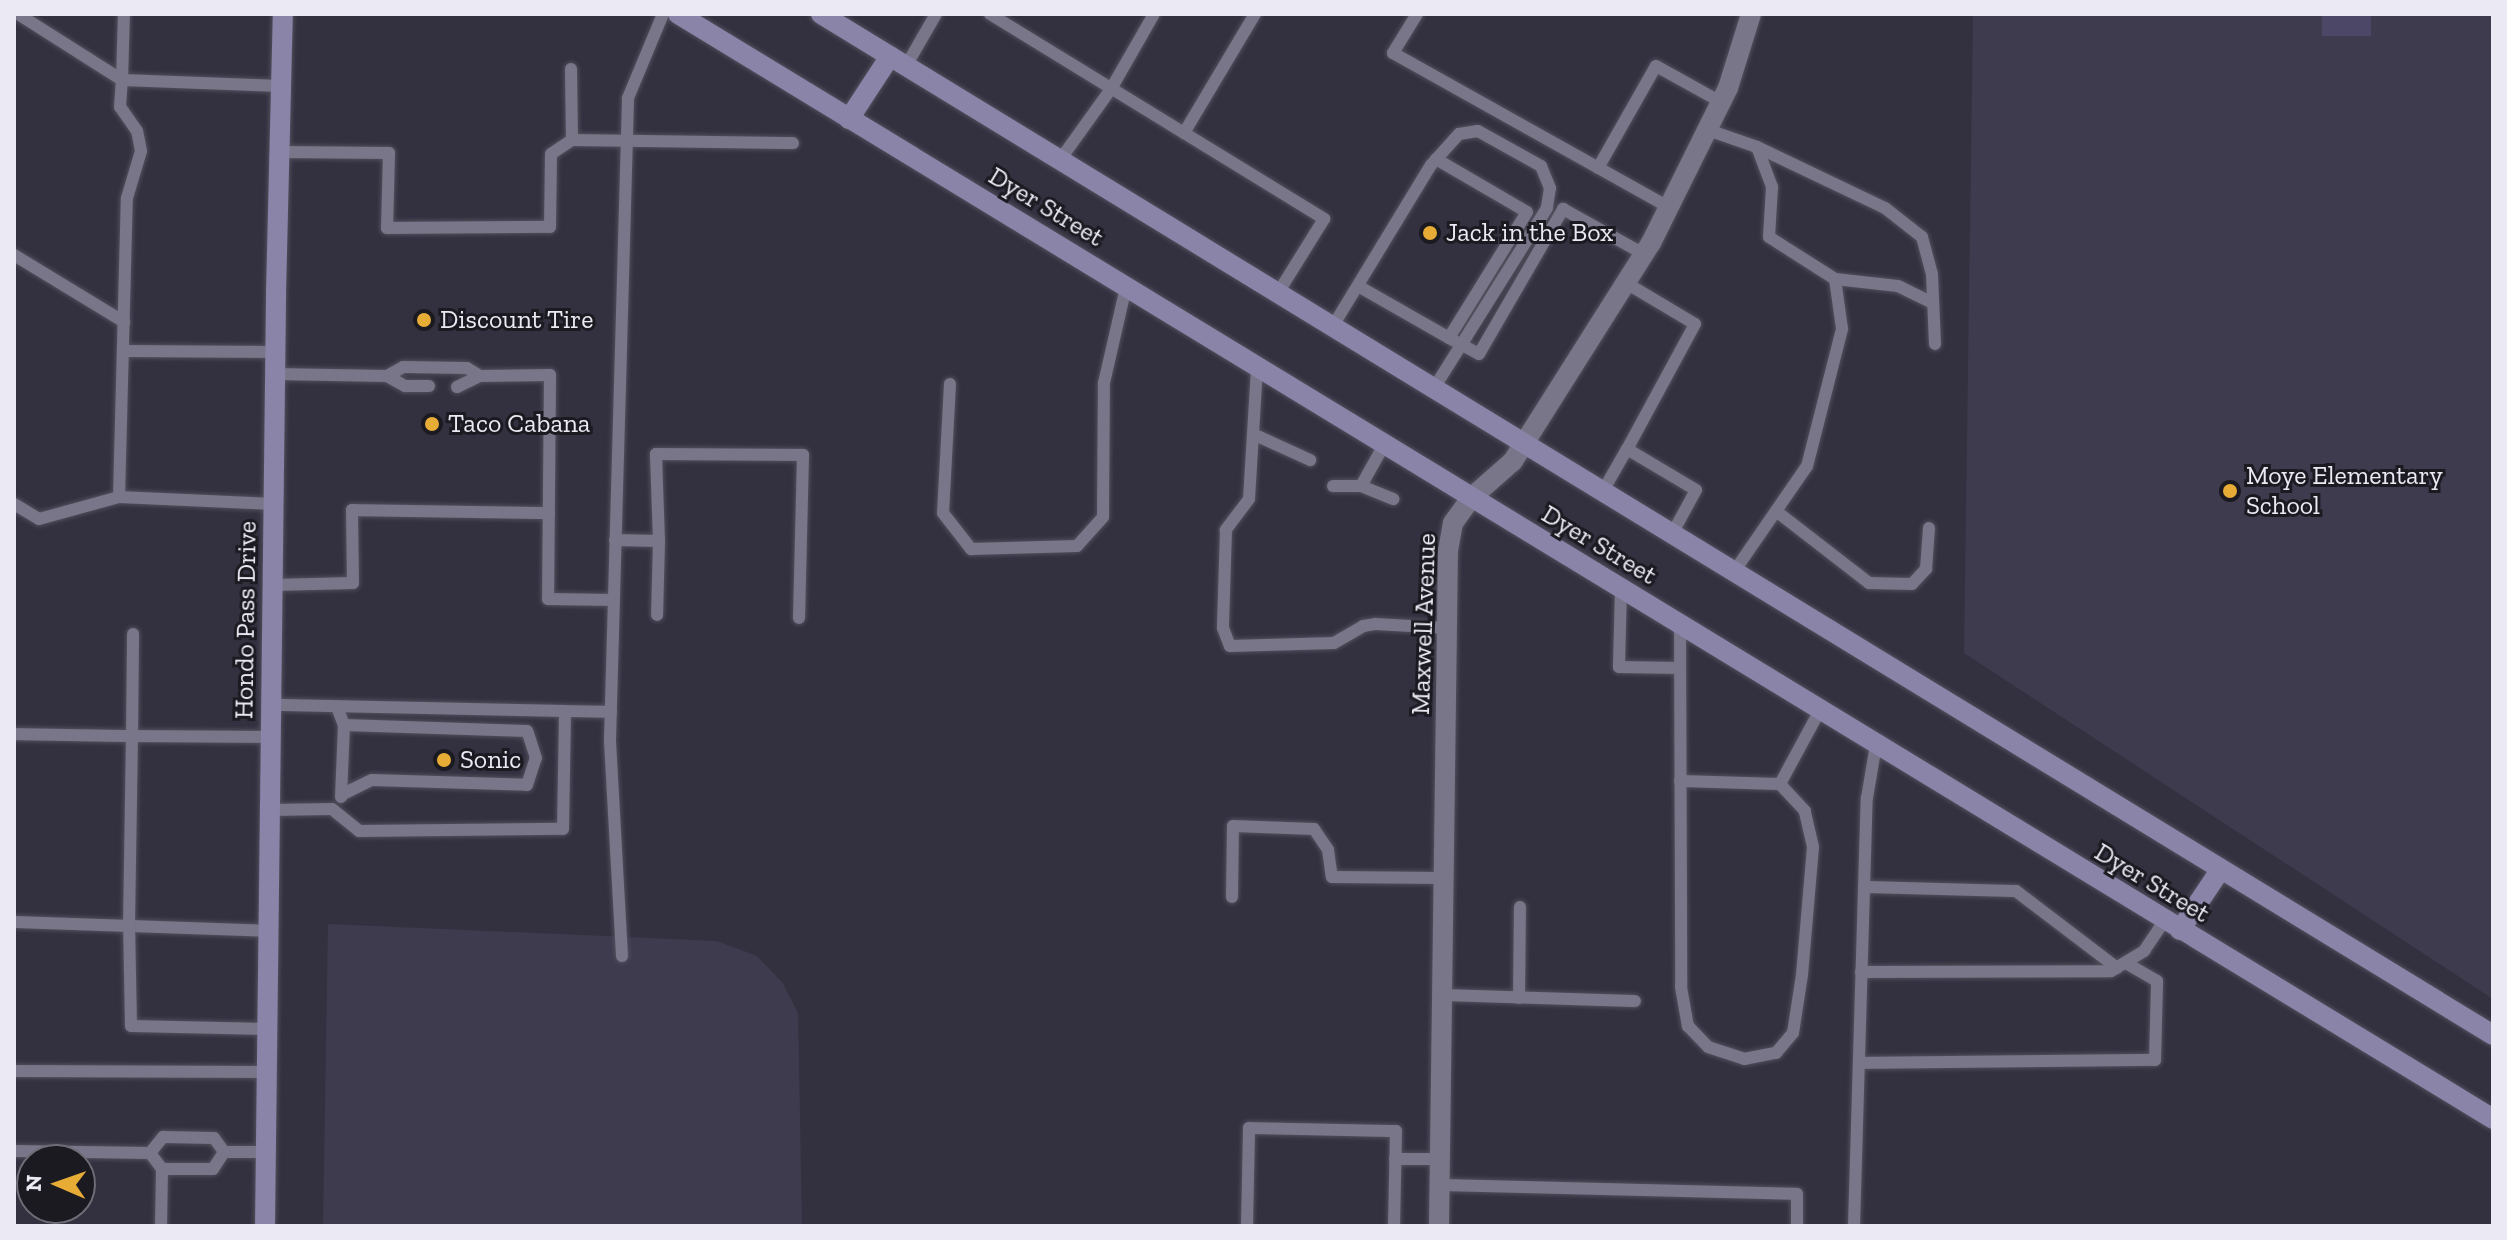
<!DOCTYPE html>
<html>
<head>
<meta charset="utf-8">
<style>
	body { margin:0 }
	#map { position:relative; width:2507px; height:1240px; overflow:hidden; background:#333140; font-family:"Zilla Slab",serif }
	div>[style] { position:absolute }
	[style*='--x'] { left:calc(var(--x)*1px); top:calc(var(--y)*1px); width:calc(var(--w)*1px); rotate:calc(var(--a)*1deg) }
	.built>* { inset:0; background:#3e3b4f }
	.green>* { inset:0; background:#4c4767; transform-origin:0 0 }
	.roads { filter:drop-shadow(0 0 2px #514f5c) drop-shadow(0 0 2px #514f5c) }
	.lane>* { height:12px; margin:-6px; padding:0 6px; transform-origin:6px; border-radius:6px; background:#787688 }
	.street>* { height:20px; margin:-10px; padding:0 10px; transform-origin:10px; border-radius:10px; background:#787688 }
	.secondary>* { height:20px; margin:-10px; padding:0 10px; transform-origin:10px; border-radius:10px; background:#8984a8 }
	.dots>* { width:22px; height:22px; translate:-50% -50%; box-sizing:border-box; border:4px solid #1b1a21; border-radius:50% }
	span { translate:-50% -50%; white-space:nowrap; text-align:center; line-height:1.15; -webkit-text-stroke:6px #1b1a21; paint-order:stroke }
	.street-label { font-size:26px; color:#ebeaf4 }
	.poi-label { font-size:26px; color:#ebeaf4 }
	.left { translate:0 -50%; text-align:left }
	.frame { position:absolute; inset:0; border:16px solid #ebeaf4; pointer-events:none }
	.north { position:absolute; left:16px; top:1144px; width:80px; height:80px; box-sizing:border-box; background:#1b1a21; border:2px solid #6e6d75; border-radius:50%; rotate:272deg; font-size:22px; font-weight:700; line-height:32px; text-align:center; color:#ebeaf4 }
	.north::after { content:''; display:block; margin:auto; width:28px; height:36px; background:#e6ac36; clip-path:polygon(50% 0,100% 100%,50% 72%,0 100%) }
</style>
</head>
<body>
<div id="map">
	<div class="built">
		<div style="clip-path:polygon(1973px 14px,2493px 14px,2493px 999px,1964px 653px)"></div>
		<div style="clip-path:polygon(328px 924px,717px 941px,757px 956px,782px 982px,798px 1013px,802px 1226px,323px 1226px)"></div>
	</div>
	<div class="green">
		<div style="left:2322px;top:14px;width:49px;height:22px"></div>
	</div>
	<div class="roads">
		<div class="lane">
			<div style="--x:18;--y:14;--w:123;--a:32.4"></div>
			<div style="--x:122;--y:80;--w:66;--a:-88.3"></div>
			<div style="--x:990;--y:14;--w:392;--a:31.5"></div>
			<div style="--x:1324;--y:219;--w:87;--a:121.9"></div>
			<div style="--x:1417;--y:14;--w:46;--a:121.6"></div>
			<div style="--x:1393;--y:53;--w:317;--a:29.2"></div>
			<div style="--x:906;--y:66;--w:60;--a:-60"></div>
			<div style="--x:571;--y:69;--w:71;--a:89.2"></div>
			<div style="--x:572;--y:140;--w:221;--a:0.8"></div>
			<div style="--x:1708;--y:130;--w:52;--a:19.1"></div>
			<div style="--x:1757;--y:147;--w:43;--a:69.4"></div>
			<div style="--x:1772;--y:187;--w:50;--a:93.4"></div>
			<div style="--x:1769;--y:237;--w:78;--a:32.5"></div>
			<div style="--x:1835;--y:279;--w:50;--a:82"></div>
			<div style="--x:1842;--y:329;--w:141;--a:104.3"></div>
			<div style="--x:1807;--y:466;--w:129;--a:124.6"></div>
			<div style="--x:1184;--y:133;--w:139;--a:-59.2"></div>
			<div style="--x:1757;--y:147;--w:142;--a:25.5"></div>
			<div style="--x:1885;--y:208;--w:47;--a:38.1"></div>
			<div style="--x:1922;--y:237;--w:39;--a:75"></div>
			<div style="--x:1932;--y:275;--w:69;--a:87.5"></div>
			<div style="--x:280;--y:152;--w:109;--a:0.5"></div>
			<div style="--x:389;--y:153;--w:75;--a:91.5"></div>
			<div style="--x:387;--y:228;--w:163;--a:-0.4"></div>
			<div style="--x:550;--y:227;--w:73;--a:-89.2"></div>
			<div style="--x:551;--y:154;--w:25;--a:-34"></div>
			<div style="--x:1436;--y:159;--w:105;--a:30.2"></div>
			<div style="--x:1527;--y:212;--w:148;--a:121.8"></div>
			<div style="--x:1449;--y:338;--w:34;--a:28"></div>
			<div style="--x:1479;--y:354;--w:168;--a:-59.9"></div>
			<div style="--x:1563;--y:209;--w:93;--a:29.1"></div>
			<div style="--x:1060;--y:160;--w:87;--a:-54.3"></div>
			<div style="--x:1111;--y:89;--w:86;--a:-60.2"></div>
			<div style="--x:1598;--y:168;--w:117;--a:-60.4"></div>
			<div style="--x:1656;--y:66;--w:74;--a:29"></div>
			<div style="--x:14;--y:255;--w:129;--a:31.3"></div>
			<div style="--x:1835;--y:279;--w:63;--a:6.3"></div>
			<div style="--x:1898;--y:286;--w:39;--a:26"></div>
			<div style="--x:1626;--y:283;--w:80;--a:30.7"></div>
			<div style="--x:1695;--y:324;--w:142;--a:118.5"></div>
			<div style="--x:1627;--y:449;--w:80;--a:30.7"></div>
			<div style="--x:1696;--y:490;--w:50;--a:118.6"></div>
			<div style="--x:1358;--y:286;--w:105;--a:29.7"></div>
			<div style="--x:1333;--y:326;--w:188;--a:-58.7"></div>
			<div style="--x:1431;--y:165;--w:42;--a:-47.9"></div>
			<div style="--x:1459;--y:134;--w:19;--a:-9"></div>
			<div style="--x:1478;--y:131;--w:72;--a:29.1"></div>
			<div style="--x:1541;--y:166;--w:24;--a:68"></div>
			<div style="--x:1550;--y:188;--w:20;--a:99"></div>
			<div style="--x:1547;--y:208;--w:213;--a:122.1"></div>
			<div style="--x:123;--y:351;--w:153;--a:0.4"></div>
			<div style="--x:1257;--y:368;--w:131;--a:93.5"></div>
			<div style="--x:1249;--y:499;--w:39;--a:127"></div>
			<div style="--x:1226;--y:530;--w:98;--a:91.8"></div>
			<div style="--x:1223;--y:628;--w:19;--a:69"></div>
			<div style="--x:1230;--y:646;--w:104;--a:-1.7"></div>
			<div style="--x:1334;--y:643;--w:34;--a:-30"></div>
			<div style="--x:1363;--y:626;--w:12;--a:-9"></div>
			<div style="--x:1375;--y:624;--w:72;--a:3.2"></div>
			<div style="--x:275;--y:374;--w:112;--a:1"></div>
			<div style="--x:387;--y:376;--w:18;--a:-29"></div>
			<div style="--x:403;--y:367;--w:64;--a:0.9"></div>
			<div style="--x:467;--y:368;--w:15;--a:32"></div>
			<div style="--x:480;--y:376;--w:70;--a:-0.8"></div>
			<div style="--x:550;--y:375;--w:224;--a:90.5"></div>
			<div style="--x:548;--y:599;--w:66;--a:0.9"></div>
			<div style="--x:387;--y:376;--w:21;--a:29"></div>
			<div style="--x:405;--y:386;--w:24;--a:0"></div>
			<div style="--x:950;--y:384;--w:129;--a:93.1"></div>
			<div style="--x:943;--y:513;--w:46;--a:52.1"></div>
			<div style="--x:971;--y:549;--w:106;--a:-1.6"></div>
			<div style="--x:1077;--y:546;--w:39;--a:-48"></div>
			<div style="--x:1103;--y:517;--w:134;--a:-89.6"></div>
			<div style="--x:1104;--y:383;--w:98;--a:-77.1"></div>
			<div style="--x:457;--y:387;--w:25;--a:-26"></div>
			<div style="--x:1253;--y:434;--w:63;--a:24.5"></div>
			<div style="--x:1384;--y:445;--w:47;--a:119.3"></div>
			<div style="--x:1361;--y:486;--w:35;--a:22"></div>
			<div style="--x:1333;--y:486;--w:28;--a:0"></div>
			<div style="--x:1603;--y:491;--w:48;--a:-60.3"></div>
			<div style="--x:14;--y:504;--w:29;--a:31"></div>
			<div style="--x:39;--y:519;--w:83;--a:-15.4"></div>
			<div style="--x:274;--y:504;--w:155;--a:-177.4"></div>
			<div style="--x:119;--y:497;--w:299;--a:-88.5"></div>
			<div style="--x:127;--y:198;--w:49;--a:-73.4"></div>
			<div style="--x:141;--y:151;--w:20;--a:-101"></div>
			<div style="--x:137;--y:131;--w:29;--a:-125"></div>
			<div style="--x:120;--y:107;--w:27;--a:-86"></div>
			<div style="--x:122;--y:80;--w:159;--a:2.2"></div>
			<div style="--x:1776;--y:511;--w:118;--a:37.7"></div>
			<div style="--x:1869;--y:583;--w:43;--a:1.3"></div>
			<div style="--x:1912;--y:584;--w:21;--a:-47"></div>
			<div style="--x:1926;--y:569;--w:41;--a:-85.8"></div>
			<div style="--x:615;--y:540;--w:44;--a:1.3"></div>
			<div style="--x:659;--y:541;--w:74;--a:91.5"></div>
			<div style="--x:659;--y:541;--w:87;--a:-92"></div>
			<div style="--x:656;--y:454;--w:147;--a:0.4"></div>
			<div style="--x:803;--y:455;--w:163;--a:91.4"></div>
			<div style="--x:273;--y:585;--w:80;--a:-1.4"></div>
			<div style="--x:353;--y:583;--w:73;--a:-90.8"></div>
			<div style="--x:352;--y:510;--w:197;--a:0.9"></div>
			<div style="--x:1621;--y:589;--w:78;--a:91.5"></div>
			<div style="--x:1619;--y:667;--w:61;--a:0.9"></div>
			<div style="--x:1680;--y:625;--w:362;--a:89.8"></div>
			<div style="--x:1681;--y:987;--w:40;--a:80"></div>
			<div style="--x:1688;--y:1026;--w:29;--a:46"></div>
			<div style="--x:1708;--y:1047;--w:38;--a:18"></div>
			<div style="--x:1744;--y:1059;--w:33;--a:-11"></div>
			<div style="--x:1776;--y:1053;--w:26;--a:-50"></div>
			<div style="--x:1793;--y:1033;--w:59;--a:-81.2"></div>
			<div style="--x:1802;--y:975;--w:128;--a:-85.1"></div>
			<div style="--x:1813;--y:847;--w:37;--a:-103"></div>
			<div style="--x:1805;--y:811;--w:37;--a:-133"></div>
			<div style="--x:1780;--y:784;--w:84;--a:-61.6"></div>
			<div style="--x:337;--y:707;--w:19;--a:69"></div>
			<div style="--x:344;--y:725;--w:72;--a:92.4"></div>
			<div style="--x:565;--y:711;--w:46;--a:1.2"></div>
			<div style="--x:14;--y:734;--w:118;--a:1"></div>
			<div style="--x:132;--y:736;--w:102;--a:-89.4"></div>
			<div style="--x:1680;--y:781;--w:100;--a:1.7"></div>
			<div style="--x:343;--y:794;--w:32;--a:-26"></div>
			<div style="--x:372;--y:780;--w:155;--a:1.8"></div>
			<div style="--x:527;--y:785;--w:28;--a:-72"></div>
			<div style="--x:536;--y:758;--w:28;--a:-108"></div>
			<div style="--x:527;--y:731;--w:183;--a:-178.1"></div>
			<div style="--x:269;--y:810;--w:63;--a:-0.9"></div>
			<div style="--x:332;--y:809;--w:35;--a:39"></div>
			<div style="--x:359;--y:831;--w:204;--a:-0.6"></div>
			<div style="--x:563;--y:829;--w:118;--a:-89"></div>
			<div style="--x:565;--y:711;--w:294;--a:-178.8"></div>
			<div style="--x:1864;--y:887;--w:152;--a:1.5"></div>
			<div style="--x:2016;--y:891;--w:127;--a:37.3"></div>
			<div style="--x:1232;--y:897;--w:71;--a:-89.2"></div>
			<div style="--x:1233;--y:826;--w:81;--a:2.1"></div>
			<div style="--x:1314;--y:829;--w:25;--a:56"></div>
			<div style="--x:1328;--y:850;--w:27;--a:82"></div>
			<div style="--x:1332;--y:877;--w:111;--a:0.5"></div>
			<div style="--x:14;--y:922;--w:254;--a:2"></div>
			<div style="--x:622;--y:956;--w:216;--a:-93.2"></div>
			<div style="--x:610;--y:740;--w:642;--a:-88.39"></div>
			<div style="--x:628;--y:98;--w:91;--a:-67.4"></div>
			<div style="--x:1861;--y:972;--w:250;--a:-0.2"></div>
			<div style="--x:2111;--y:971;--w:39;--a:-31"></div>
			<div style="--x:2144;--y:951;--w:36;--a:-56"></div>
			<div style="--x:1442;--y:995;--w:193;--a:1.8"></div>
			<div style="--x:1519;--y:998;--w:91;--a:-89.4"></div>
			<div style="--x:267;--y:1029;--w:136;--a:-178.7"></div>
			<div style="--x:131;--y:1026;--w:101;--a:-91.1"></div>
			<div style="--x:129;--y:925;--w:189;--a:-89.1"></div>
			<div style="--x:132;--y:736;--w:139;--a:0.4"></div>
			<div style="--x:1859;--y:1063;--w:296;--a:-0.6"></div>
			<div style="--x:2155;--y:1060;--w:79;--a:-88.5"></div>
			<div style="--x:2157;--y:981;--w:34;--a:-150"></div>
			<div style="--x:14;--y:1071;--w:253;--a:0.2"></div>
			<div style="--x:14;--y:1151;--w:136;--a:0.8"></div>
			<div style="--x:224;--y:1152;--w:42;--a:0"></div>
			<div style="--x:150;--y:1153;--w:20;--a:53"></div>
			<div style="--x:162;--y:1169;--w:51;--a:0"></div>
			<div style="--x:213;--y:1169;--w:20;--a:-57"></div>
			<div style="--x:150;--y:1153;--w:21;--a:-51"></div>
			<div style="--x:163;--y:1137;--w:51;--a:1.1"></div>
			<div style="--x:214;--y:1138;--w:17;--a:54"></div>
			<div style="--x:1395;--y:1159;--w:44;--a:0"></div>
			<div style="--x:1439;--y:1185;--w:358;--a:1.4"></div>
			<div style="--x:1797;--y:1194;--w:32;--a:90"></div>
			<div style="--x:161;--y:1226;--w:57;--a:-89"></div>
			<div style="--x:1247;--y:1226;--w:98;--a:-88.8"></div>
			<div style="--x:1249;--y:1128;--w:147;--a:1.2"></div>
			<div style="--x:1396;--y:1131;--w:95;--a:91.2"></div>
			<div style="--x:1854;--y:1226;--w:428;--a:-88.3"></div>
			<div style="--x:1867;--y:798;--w:54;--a:-80.4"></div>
		</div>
		<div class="street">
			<div style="--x:1439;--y:1226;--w:675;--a:-89.24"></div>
			<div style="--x:1448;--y:551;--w:28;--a:-80"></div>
			<div style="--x:1453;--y:523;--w:31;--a:-54"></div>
			<div style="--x:1471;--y:498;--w:56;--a:-41.4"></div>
			<div style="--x:1513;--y:461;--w:258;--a:-57.7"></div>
			<div style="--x:1651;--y:243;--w:173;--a:-63.6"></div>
			<div style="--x:1728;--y:88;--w:77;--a:-72.7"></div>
		</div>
		<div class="secondary">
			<div style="--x:678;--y:14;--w:2125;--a:31.33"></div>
			<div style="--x:821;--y:14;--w:1959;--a:31.41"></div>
			<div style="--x:849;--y:119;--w:75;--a:-56.9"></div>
			<div style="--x:2180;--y:930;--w:73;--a:-56.1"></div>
			<div style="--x:265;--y:1226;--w:933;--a:-89.32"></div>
			<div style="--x:276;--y:293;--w:279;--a:-88.6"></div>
		</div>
	</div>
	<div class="dots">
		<div style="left:1430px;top:233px;background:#e6ac36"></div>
		<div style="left:424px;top:320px;background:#e6ac36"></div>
		<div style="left:432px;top:424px;background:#e6ac36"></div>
		<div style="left:2230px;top:491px;background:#e6ac36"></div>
		<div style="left:444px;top:760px;background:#e6ac36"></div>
	</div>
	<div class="street-label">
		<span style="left:1046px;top:207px;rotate:31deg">Dyer Street</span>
		<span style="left:1599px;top:545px;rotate:31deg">Dyer Street</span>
		<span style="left:246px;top:620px;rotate:-89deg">Hondo Pass Drive</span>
		<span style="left:1424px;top:624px;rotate:-88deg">Maxwell Avenue</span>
		<span style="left:2152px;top:883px;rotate:31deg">Dyer Street</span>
	</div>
	<div class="poi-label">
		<span class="left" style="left:1446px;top:233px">Jack in the Box</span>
		<span class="left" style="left:440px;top:320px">Discount Tire</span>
		<span class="left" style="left:448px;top:424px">Taco Cabana</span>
		<span class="left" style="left:2246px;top:491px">Moye Elementary<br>School</span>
		<span class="left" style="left:460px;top:760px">Sonic</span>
	</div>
	<div class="frame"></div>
	<div class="north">N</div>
</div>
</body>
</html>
